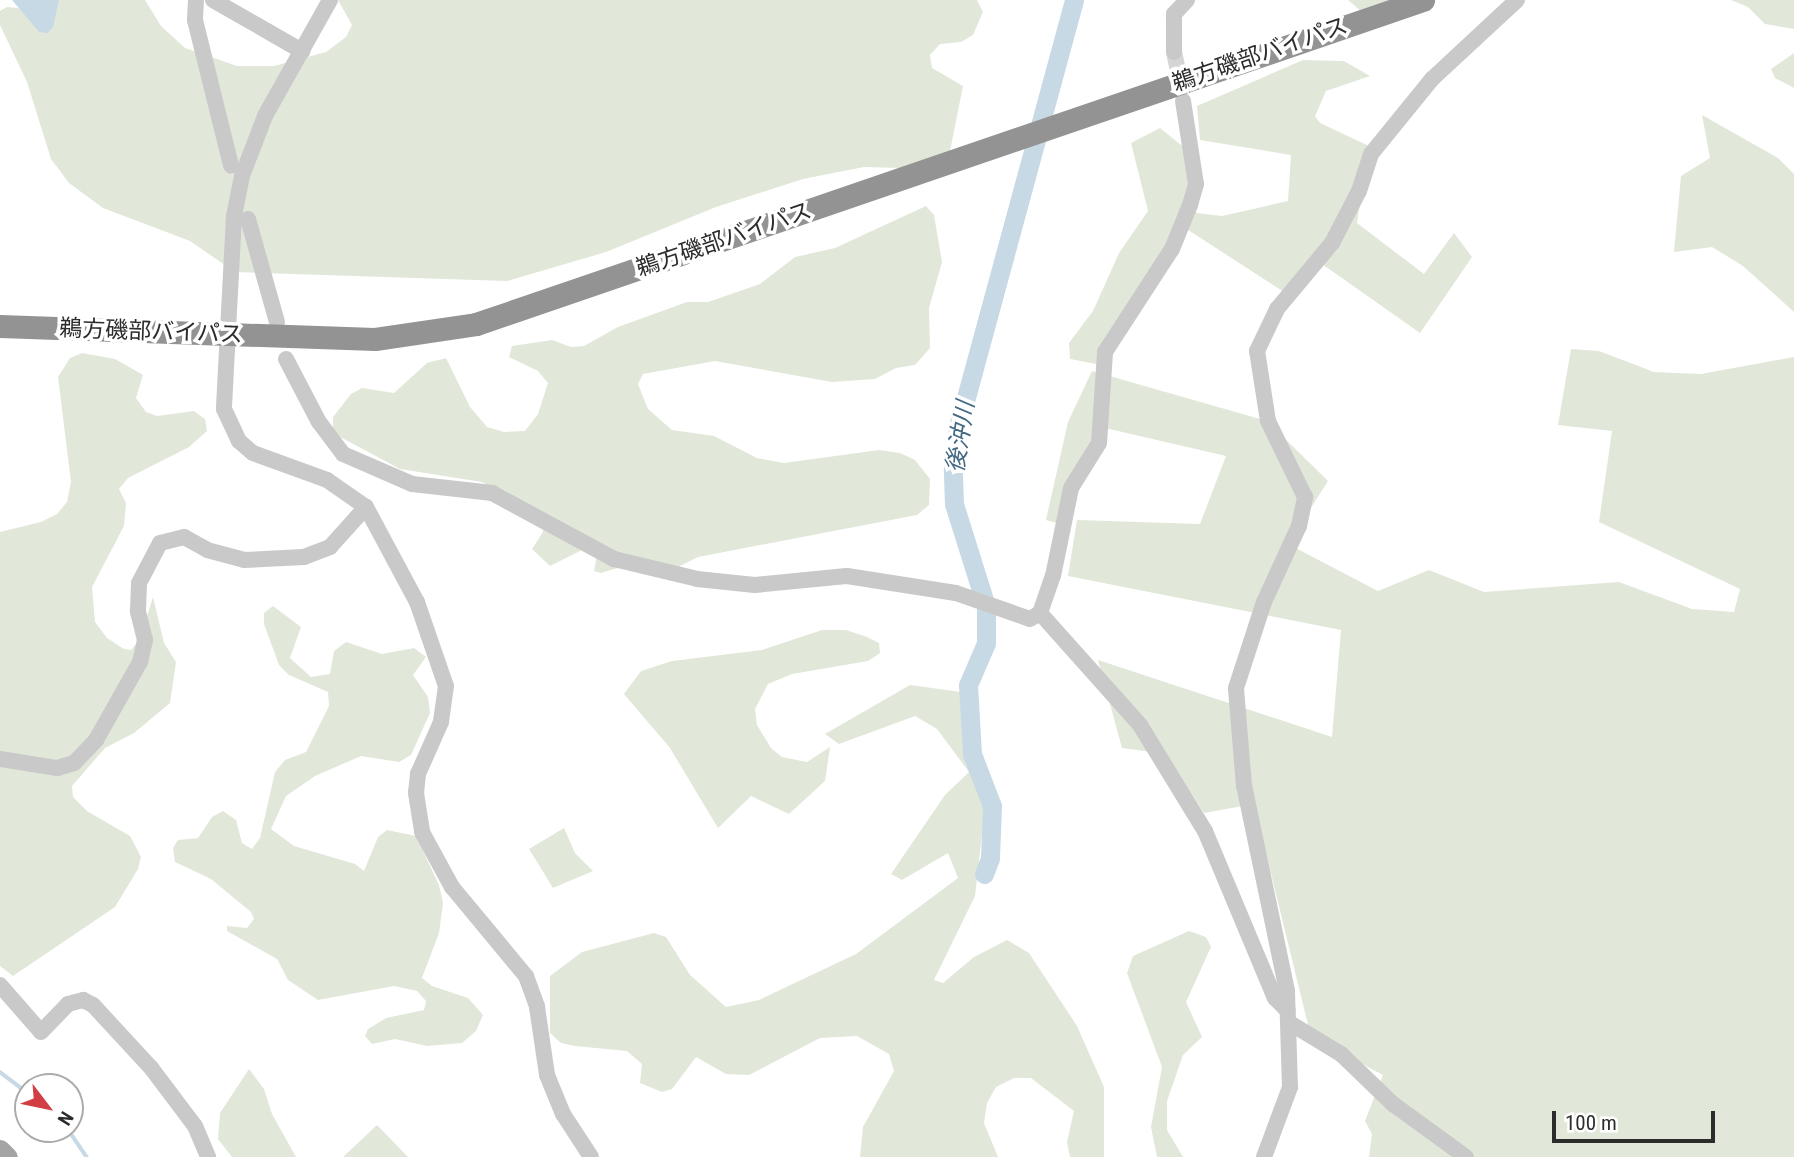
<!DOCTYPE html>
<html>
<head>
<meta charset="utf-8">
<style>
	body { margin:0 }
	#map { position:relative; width:1794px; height:1157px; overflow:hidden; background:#fff; font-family:"Roboto Condensed","Noto Sans JP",sans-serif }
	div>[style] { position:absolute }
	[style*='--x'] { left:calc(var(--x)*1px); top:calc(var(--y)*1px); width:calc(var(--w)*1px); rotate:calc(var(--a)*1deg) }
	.green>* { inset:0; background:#e1e8da }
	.water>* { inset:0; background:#c8d9e6 }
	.stream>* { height:3.5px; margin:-1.75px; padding:0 1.75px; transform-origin:1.75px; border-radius:1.75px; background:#c8d9e6 }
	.river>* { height:19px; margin:-9.5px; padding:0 9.5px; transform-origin:9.5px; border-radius:9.5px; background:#c8d9e6 }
	.minor-tunnel>* { height:16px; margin-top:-8px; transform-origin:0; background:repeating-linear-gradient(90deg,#d5d5d5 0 16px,transparent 0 24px) }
	.minor>* { height:16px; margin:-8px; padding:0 8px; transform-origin:8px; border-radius:8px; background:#c9c9c9 }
	.major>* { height:19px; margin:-9.5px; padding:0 9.5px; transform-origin:9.5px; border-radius:9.5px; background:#a4a4a4 }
	.highway>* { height:23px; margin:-11.5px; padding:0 11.5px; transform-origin:11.5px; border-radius:11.5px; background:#939393 }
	span { translate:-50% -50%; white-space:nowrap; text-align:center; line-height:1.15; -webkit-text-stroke:7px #fff; paint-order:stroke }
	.street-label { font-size:23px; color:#2c2c2c }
	.water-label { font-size:24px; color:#436984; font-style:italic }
	.north { position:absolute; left:14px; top:1073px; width:70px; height:70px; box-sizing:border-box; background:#fff; border:2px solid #ababab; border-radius:50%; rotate:122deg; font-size:19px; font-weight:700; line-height:28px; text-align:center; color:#2c2c2c }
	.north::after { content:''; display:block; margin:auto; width:24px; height:32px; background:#d13f45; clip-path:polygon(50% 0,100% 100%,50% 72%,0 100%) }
	.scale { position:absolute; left:1552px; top:1111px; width:163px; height:32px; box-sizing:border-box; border:4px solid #2c2c2c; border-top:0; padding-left:9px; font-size:21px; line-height:24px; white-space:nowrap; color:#2c2c2c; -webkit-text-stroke:5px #fff; paint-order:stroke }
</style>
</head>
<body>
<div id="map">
	<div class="green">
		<div style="clip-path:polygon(54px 0,145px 0,161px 26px,185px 48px,237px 66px,274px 66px,326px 52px,346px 37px,352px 25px,338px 0,977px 0,983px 12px,973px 35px,961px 42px,940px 44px,930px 55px,932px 68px,963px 86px,950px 151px,902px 168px,864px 167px,803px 179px,716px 207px,606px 252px,507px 281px,235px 272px,190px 241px,103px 208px,69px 183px,51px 159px,27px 82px,0 25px,0 11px,7px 7px,27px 9px)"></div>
		<div style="clip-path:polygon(1348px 0,1392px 0,1362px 12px)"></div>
		<div style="clip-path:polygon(1731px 0,1794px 0,1794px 29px,1765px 24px,1748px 7px)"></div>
		<div style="clip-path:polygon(1794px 53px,1794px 88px,1775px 78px,1771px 69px)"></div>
		<div style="clip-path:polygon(1303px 60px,1344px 61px,1370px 76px,1326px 91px,1315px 116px,1320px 123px,1369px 146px,1357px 223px,1424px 274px,1454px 233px,1472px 257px,1420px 333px,1322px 264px,1284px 292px,1182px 226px,1096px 364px,1070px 359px,1069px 343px,1093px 311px,1119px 253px,1148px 211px,1131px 143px,1160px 128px,1196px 157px,1192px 207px,1197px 213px,1222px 216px,1288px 201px,1291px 155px,1200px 140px,1197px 106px)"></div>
		<div style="clip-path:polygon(1702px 115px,1778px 158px,1794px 174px,1794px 312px,1743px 266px,1712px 247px,1674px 252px,1681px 176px,1710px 158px)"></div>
		<div style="clip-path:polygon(926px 206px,934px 215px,942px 262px,929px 308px,930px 348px,915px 365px,896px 368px,875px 379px,832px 382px,715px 361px,643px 374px,638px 384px,648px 409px,672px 430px,714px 436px,757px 458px,784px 463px,879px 450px,900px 453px,915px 460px,930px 479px,929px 505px,917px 515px,698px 557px,676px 568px,624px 566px,601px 573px,594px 571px,597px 555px,586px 548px,550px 566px,532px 549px,543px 532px,544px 519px,530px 509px,482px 482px,400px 469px,333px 433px,333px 417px,351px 394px,362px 388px,394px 393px,427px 363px,446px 358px,470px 407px,487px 427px,504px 432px,525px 431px,538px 414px,548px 383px,538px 371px,509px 357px,512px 346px,552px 340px,571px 347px,584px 346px,618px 327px,687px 302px,708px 302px,760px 284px,795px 257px,835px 248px)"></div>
		<div style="clip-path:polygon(1571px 349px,1599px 351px,1654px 372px,1701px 374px,1794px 357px,1794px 1157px,1369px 1157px,1372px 1134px,1365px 1121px,1383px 1075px,1311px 1037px,1254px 804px,1204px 813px,1166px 754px,1122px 748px,1098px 660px,1332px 737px,1341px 630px,1068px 576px,1077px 520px,1200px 524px,1226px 456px,1105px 428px,1071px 473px,1063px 525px,1046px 520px,1068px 422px,1092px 371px,1267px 421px,1328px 481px,1288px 544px,1378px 591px,1429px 570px,1484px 592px,1619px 582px,1692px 609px,1734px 612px,1740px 589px,1599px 522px,1612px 431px,1558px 425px)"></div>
		<div style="clip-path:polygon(82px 353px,115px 359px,143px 375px,136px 398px,146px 412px,157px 416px,194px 411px,205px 419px,207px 431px,189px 447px,128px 478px,119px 489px,126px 503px,124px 526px,92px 587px,95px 622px,107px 638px,124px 649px,131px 650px,140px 639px,153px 597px,164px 643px,176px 662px,170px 703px,134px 733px,105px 748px,72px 786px,73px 797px,87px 811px,130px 836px,141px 857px,138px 869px,115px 907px,13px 976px,0 966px,0 532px,41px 522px,57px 514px,67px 502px,71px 482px,58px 377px,70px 358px)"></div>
		<div style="clip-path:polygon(273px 606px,301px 627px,290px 658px,311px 677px,330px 674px,334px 651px,346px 642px,382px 654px,414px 648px,426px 657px,413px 675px,428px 697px,430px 713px,411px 755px,399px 762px,361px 756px,315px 776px,286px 796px,271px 829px,294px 846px,355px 864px,364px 871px,378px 837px,387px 830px,416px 836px,439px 885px,443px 903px,439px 933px,422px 978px,432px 986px,468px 998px,483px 1015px,476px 1031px,462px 1043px,427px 1046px,395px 1039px,372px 1044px,365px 1036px,368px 1029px,386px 1018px,424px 1010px,426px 1001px,417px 991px,394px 986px,318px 1000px,288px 980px,277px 959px,227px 931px,227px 926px,247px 928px,254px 919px,251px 912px,211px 879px,175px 862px,173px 848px,178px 840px,198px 838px,212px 817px,223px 811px,236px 820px,242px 843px,252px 849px,260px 838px,275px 772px,285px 760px,306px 752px,329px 706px,328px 692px,289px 675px,279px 665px,264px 624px,264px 613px)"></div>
		<div style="clip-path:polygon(822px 630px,846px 630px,867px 637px,879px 643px,880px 653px,868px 661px,792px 674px,768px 684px,755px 709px,757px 725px,771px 748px,782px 757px,807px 762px,830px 747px,825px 781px,789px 814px,751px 796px,718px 828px,670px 748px,624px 694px,641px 671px,672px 661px,762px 650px)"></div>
		<div style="clip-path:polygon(910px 685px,961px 692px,964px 743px,985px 808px,975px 896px,934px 980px,943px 983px,974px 957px,1007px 940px,1029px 953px,1077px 1026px,1104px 1087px,1104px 1157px,1070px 1157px,1067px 1142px,1074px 1111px,1031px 1078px,1014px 1078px,996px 1087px,987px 1103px,984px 1123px,998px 1157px,860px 1157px,863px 1127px,894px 1071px,889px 1054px,857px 1036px,820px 1038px,749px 1075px,726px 1074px,696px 1057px,672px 1089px,662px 1092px,640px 1083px,642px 1064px,627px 1051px,575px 1046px,561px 1043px,550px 1033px,550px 976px,582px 952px,654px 933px,666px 937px,690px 975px,726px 1007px,759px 1000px,856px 954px,958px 878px,948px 853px,902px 880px,891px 874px,945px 795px,969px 772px,937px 729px,915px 716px,839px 744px,825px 734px)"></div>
		<div style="clip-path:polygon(564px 828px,575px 853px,593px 871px,553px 888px,529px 849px)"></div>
		<div style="clip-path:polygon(1189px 931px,1206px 937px,1211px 947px,1186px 1002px,1202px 1037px,1183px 1055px,1167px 1101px,1167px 1130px,1183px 1157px,1157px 1157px,1151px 1127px,1162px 1067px,1127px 973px,1133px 956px)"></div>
		<div style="clip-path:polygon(249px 1069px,264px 1089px,272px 1114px,296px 1157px,232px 1157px,218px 1139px,220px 1113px)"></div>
		<div style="clip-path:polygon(377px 1125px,408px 1157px,343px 1157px)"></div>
	</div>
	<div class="water">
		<div style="clip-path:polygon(12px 0,59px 0,53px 27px,48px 33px,39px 32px)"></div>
	</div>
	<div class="stream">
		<div style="--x:0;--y:1072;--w:35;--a:37"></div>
		<div style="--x:68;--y:1129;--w:34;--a:56"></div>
	</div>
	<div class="river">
		<div style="--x:984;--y:874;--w:17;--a:-69"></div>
		<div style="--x:990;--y:858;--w:52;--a:-87.8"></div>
		<div style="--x:992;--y:806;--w:56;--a:-111"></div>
		<div style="--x:972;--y:754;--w:69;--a:-93.3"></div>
		<div style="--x:968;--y:685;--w:46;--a:-66.8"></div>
		<div style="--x:986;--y:643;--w:37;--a:-90"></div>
		<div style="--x:986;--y:606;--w:107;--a:-107.4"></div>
		<div style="--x:954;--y:504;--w:35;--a:-92"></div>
		<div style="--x:953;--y:469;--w:42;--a:-83.2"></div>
		<div style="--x:958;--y:427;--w:442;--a:-74.8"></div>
	</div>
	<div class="minor-tunnel">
		<div style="--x:1174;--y:52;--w:40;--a:78"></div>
	</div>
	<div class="minor">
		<div style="--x:196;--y:0;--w:20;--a:93"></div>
		<div style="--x:195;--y:20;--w:150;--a:76.1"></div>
		<div style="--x:213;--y:0;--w:103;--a:29.8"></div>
		<div style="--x:330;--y:0;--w:133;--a:119.3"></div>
		<div style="--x:265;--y:116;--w:64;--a:111"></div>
		<div style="--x:242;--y:176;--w:41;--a:101.3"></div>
		<div style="--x:234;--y:216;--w:193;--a:93"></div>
		<div style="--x:224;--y:409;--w:35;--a:65"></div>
		<div style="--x:239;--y:441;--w:18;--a:41"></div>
		<div style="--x:253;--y:453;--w:79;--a:20"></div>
		<div style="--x:327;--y:480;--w:47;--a:34.7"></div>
		<div style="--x:366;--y:507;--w:108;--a:61.8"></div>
		<div style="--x:417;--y:602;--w:89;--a:71"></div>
		<div style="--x:446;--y:686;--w:36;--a:98"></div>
		<div style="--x:441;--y:722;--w:57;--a:113.9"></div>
		<div style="--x:418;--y:774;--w:19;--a:96"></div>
		<div style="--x:416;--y:793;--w:39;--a:81"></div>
		<div style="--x:422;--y:832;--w:63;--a:61.4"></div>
		<div style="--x:452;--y:887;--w:116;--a:50.3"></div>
		<div style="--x:526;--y:976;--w:33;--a:70"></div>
		<div style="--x:537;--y:1007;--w:69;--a:81.6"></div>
		<div style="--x:547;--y:1075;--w:42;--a:67.7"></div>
		<div style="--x:563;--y:1114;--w:51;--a:56.9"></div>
		<div style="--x:1174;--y:52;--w:38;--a:-90"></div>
		<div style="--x:1174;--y:14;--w:19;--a:-47"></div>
		<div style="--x:248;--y:219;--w:107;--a:74.3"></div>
		<div style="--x:286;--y:359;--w:71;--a:62.4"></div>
		<div style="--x:319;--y:422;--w:40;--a:53"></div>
		<div style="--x:343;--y:454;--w:75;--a:23.5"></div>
		<div style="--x:412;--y:484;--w:81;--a:6.4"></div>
		<div style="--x:492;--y:493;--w:139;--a:28.4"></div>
		<div style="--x:614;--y:559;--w:85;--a:13.5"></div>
		<div style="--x:697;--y:579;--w:58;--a:5.9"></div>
		<div style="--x:755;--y:585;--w:92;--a:-5.6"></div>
		<div style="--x:847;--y:576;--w:110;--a:8.9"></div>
		<div style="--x:956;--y:593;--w:78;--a:19.4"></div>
		<div style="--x:1030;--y:619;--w:12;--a:-31"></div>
		<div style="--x:1040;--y:613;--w:39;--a:-71"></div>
		<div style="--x:1053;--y:576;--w:90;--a:-78.4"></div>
		<div style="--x:1071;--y:488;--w:53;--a:-58.1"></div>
		<div style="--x:1099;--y:443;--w:91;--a:-86.2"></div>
		<div style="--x:1105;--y:352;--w:123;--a:-57"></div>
		<div style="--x:1172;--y:249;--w:48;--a:-67.8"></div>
		<div style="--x:1190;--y:205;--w:22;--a:-74"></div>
		<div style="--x:1196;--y:184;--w:84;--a:-98.9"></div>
		<div style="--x:1040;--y:613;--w:150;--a:48.2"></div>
		<div style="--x:1140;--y:725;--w:124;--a:58.5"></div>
		<div style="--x:1205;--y:831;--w:181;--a:67.3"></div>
		<div style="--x:1275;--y:998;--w:18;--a:45"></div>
		<div style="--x:0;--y:759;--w:58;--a:9"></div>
		<div style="--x:57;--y:768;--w:18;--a:-16"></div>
		<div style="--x:74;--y:763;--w:32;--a:-46"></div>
		<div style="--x:96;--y:740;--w:90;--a:-60.6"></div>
		<div style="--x:140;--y:662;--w:23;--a:-77"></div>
		<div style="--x:145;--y:640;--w:30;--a:-104"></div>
		<div style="--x:138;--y:611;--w:28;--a:-88"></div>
		<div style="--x:139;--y:583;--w:45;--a:-62.3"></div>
		<div style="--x:160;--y:543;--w:25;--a:-14"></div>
		<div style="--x:184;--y:537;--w:26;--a:29"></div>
		<div style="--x:207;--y:550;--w:38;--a:15"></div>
		<div style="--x:244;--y:560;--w:60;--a:-2.9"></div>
		<div style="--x:304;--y:557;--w:28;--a:-21"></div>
		<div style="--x:330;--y:547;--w:54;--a:-48"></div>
		<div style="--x:0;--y:985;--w:62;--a:48.9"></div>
		<div style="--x:41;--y:1032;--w:39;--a:-46"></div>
		<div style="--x:68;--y:1004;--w:16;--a:-15"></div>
		<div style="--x:83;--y:1000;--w:11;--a:27"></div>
		<div style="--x:93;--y:1005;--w:87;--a:47.3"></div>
		<div style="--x:152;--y:1069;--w:71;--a:53"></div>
		<div style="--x:195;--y:1126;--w:34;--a:67"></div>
		<div style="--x:1288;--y:1022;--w:62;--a:31.1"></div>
		<div style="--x:1341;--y:1054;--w:72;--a:43.9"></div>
		<div style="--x:1393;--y:1104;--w:90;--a:36"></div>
		<div style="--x:1264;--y:1157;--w:75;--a:-69.6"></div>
		<div style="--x:1290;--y:1087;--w:96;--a:-91.8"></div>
		<div style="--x:1287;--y:991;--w:209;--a:-101.8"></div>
		<div style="--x:1244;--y:786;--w:98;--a:-94.7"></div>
		<div style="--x:1236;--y:688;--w:90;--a:-72"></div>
		<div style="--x:1264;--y:602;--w:84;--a:-65.3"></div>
		<div style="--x:1299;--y:526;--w:30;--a:-78"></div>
		<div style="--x:1305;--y:497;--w:85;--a:-116"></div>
		<div style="--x:1268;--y:421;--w:71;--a:-98.9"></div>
		<div style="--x:1257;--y:351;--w:47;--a:-64.5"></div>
		<div style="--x:1277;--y:309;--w:86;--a:-50.2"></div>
		<div style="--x:1332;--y:243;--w:59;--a:-62.6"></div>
		<div style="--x:1359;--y:191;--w:39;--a:-72"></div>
		<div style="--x:1371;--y:154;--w:97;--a:-50.9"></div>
		<div style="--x:1432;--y:79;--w:116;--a:-42.9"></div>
	</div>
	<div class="major">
		<div style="--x:0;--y:1149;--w:11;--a:45"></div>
	</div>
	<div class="highway">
		<div style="--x:0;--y:326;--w:375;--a:2"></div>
		<div style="--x:375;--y:339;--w:102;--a:-8.4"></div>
		<div style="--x:476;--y:324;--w:1001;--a:-18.89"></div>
	</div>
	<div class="street-label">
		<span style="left:1260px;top:55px;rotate:-19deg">鵜方磯部バイパス</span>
		<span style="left:724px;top:240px;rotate:-19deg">鵜方磯部バイパス</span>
		<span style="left:151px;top:332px;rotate:2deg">鵜方磯部バイパス</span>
	</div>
	<div class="water-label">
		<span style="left:961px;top:437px;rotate:-81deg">後沖川</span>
	</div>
	<div class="north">N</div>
	<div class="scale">100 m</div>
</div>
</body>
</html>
